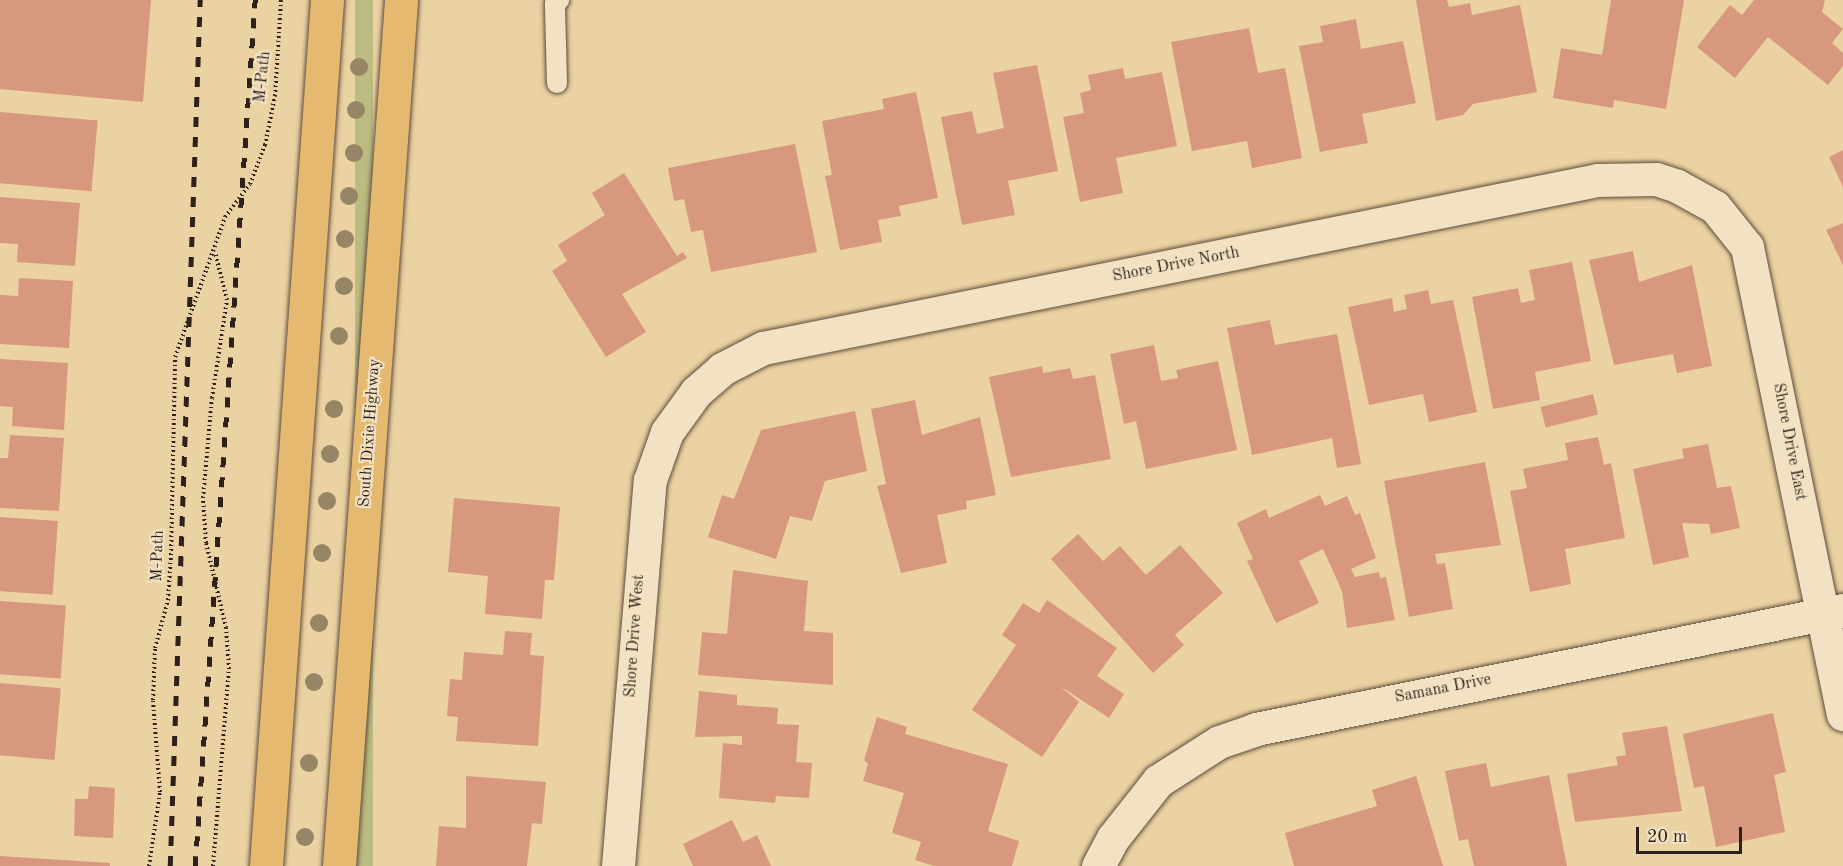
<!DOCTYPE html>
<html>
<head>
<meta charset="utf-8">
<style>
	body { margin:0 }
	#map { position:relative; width:1843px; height:866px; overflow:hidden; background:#ebd2a2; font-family:"Old Standard TT",serif }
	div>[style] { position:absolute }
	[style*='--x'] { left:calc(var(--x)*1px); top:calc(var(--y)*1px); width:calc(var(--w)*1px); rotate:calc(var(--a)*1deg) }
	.green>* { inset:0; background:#bbbb82; transform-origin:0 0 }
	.building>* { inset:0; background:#d8987e; transform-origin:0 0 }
	.path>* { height:4px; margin-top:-2px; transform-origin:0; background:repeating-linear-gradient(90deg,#2e201a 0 1.5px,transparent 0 4.5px) }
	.roads { filter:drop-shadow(0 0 2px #5d4c3c) drop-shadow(0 0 2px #5d4c3c) }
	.service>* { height:20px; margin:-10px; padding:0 10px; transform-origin:10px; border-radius:10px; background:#f2e2c3 }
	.minor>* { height:33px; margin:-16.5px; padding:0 16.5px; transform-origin:16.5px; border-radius:16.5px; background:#f2e2c3 }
	.trunk>* { height:33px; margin:-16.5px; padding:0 16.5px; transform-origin:16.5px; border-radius:16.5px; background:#e6b971 }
	.rail>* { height:4.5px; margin-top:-2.25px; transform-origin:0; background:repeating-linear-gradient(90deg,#2e201a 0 10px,transparent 0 20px) }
	.trees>* { width:18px; height:18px; margin:-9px; border-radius:50%; background:#968666 }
	span { translate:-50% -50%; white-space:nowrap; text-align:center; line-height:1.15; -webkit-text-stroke:4.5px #f2e2c3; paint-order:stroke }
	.street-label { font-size:16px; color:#2e201a }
	.scale { position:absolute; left:1636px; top:827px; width:106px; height:27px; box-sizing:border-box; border:3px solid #2e201a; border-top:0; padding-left:8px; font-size:18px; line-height:21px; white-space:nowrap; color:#2e201a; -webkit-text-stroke:4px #f2e2c3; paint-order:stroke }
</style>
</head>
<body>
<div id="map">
	<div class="green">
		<div style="left:355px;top:0;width:18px;height:868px"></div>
	</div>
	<div class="building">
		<div style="clip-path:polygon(0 0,151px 0,143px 102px,0 89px)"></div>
		<div style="clip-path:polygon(1416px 0,1447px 0,1449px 7px,1470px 3px,1472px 15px,1520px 5px,1537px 92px,1473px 104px,1463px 115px,1436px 121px)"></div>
		<div style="clip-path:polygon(1611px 0,1684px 0,1666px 109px,1614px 100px,1613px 108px,1553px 98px,1561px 48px,1602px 55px)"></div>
		<div style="clip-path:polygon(1754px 0,1825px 0,1822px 12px,1843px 29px,1832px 43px,1843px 53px,1843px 66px,1828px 85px,1768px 37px,1735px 78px,1697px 47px,1730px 5px,1742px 15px)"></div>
		<div style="clip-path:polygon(1356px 19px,1361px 49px,1403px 41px,1416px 103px,1362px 114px,1368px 143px,1320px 152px,1299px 46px,1323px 42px,1320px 26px)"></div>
		<div style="clip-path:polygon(1249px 28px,1258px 73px,1285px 68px,1302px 158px,1252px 168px,1247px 141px,1192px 151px,1171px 42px)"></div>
		<div style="clip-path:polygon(1037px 65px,1058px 171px,1008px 181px,1015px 215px,962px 225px,941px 117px,972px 111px,977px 134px,1004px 128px,993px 73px)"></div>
		<div style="clip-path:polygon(1123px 68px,1125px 79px,1162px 72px,1177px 146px,1116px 158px,1123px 193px,1080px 202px,1063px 117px,1084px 113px,1080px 93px,1091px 90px,1088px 75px)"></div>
		<div style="clip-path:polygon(916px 92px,938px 198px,899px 206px,901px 216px,878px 220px,882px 242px,840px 250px,825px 176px,832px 175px,822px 121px,884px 109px,882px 99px)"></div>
		<div style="left:0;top:112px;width:98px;height:71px;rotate:5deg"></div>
		<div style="clip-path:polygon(795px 144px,817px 252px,711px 272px,703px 230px,691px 232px,684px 199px,674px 201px,668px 168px)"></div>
		<div style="clip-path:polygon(1843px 150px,1843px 187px,1829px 157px)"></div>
		<div style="clip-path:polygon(624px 173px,677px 256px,683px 252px,687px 258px,622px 294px,646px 332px,606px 357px,552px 271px,567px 261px,558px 245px,605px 215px,592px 193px)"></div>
		<div style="clip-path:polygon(0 197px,80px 203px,75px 266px,17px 262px,18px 244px,0 243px)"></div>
		<div style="clip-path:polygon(1843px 223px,1843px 265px,1826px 230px)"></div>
		<div style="clip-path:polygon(1633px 251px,1639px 282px,1692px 265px,1712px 366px,1677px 373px,1673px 354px,1614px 365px,1589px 260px)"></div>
		<div style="clip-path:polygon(1572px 262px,1591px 361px,1535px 372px,1540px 400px,1493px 409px,1472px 297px,1518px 288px,1521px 303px,1535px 300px,1529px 270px)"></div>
		<div style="clip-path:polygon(19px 278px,73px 281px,69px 348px,0 344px,0 295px,18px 296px)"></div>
		<div style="clip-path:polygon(1428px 290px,1431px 304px,1453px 300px,1477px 412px,1429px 422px,1423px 394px,1369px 405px,1348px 307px,1392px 298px,1394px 312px,1407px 309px,1404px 295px)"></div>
		<div style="clip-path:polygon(1270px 320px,1275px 345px,1337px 334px,1361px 464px,1337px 468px,1332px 438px,1252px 455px,1227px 328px)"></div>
		<div style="clip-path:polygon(1154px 345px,1161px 381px,1178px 378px,1176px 370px,1218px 361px,1237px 450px,1146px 469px,1136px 421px,1124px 424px,1110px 354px)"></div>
		<div style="clip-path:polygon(0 359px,68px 363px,64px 430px,12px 426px,13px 407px,0 406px)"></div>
		<div style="clip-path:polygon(1042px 366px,1043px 373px,1070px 368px,1073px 379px,1095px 375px,1111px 459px,1011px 477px,989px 377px)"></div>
		<div style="left:1593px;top:394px;width:21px;height:54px;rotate:76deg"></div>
		<div style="clip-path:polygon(915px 400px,922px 435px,980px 417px,996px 495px,966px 501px,967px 509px,937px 515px,947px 563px,901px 573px,877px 486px,886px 484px,871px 409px)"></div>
		<div style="clip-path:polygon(855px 411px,867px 471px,825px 481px,812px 521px,790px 516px,776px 559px,708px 537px,722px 495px,734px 499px,761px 430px)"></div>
		<div style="clip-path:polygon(10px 435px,64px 438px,59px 511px,0 508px,0 458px,8px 458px)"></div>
		<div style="clip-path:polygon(1598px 437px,1604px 465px,1611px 463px,1625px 538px,1565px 549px,1571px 584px,1530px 592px,1510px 491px,1527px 488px,1523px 469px,1568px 460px,1565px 443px)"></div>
		<div style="clip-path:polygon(1708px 444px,1717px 488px,1731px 486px,1740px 528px,1711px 534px,1709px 524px,1682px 523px,1689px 557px,1653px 565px,1633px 469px,1684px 458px,1682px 449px)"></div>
		<div style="clip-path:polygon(1485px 462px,1501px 545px,1435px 554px,1437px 564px,1445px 563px,1453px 609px,1409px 617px,1384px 481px)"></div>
		<div style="clip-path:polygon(1320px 495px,1325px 506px,1347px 496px,1355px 515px,1360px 513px,1376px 558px,1351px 569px,1355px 577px,1379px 572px,1380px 578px,1386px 577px,1395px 620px,1347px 628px,1342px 591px,1323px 549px,1299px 561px,1319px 603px,1276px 623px,1247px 561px,1253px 559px,1237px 523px,1266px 509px,1269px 518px)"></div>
		<div style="clip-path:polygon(454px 498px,560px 507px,554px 580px,545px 580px,542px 619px,485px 614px,488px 576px,448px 572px)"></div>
		<div style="left:0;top:517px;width:58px;height:74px;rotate:4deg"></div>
		<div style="clip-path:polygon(1078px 534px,1103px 561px,1120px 546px,1146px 575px,1180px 545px,1223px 593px,1175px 635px,1184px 645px,1153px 673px,1051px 559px)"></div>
		<div style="clip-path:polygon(733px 570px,808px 581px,804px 631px,833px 633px,833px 685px,698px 675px,702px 632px,727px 634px)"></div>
		<div style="clip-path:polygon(1047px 600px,1117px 648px,1097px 676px,1124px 694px,1109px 718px,1060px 686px,1079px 702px,1042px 757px,972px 710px,1016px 645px,1002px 635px,1023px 603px,1039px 613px)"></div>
		<div style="left:0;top:601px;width:66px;height:73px;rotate:4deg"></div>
		<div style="clip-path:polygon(505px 631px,532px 633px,530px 655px,544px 656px,538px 746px,456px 741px,458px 717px,447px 716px,450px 679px,462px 680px,464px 652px,503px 655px)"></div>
		<div style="left:0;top:683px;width:61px;height:72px;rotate:5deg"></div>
		<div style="clip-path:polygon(699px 691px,737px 695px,737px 705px,778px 708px,777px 724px,799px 725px,796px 762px,812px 763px,809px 798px,776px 796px,775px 803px,719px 798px,723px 743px,742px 745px,742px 736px,695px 737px)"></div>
		<div style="clip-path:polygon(1773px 713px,1786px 772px,1774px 775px,1785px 832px,1716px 847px,1704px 786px,1694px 788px,1683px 734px)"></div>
		<div style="clip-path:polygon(877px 717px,907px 727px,905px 734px,1008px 764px,988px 831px,1019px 841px,1012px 866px,934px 866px,915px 860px,921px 842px,892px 833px,904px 793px,863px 781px,868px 764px,864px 760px)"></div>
		<div style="clip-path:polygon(1667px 726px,1682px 811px,1575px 822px,1567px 774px,1618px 765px,1616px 757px,1626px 755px,1622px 733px)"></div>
		<div style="clip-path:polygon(1486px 763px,1491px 787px,1549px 775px,1567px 866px,1474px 866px,1468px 839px,1459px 841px,1445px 771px)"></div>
		<div style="clip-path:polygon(466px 776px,546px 782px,542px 824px,532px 823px,527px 866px,436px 866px,439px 826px,466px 828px)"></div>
		<div style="clip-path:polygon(1416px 776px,1443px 866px,1294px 866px,1285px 833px,1377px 806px,1372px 790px)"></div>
		<div style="clip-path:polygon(89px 786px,115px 788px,113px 838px,74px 836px,75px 799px,88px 799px)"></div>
		<div style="clip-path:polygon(732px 820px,743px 842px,757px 835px,771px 866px,693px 866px,683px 844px)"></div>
		<div style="clip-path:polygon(0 856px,110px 863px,110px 866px,0 866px)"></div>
	</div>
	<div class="path">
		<div style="--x:149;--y:866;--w:75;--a:-81.5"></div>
		<div style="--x:160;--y:792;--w:92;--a:-94.4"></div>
		<div style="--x:153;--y:700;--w:52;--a:-87.8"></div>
		<div style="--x:155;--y:648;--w:50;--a:-74.8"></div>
		<div style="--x:168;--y:600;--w:45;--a:-86.2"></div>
		<div style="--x:171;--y:555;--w:198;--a:-88.8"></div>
		<div style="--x:175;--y:357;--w:149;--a:-70.3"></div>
		<div style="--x:225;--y:217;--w:41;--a:-52.9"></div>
		<div style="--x:250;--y:184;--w:42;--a:-69"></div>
		<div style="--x:265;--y:145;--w:50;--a:-78.5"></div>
		<div style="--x:275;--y:96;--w:96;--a:-86.4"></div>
		<div style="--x:213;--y:866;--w:198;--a:-85.4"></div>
		<div style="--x:229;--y:669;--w:41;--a:-94.2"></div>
		<div style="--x:226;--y:628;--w:87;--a:-103.2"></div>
		<div style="--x:206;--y:543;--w:45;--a:-93.8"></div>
		<div style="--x:203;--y:498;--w:100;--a:-84.9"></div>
		<div style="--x:212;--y:398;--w:99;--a:-81.3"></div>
		<div style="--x:227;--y:300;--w:49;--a:-104"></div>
	</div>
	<div class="roads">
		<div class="service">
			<div style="--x:557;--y:83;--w:79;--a:-91.5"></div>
			<div style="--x:555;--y:4;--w:6;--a:-45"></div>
		</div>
		<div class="minor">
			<div style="--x:618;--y:866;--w:387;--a:-85.3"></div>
			<div style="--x:650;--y:480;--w:51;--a:-70.5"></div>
			<div style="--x:667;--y:432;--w:49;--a:-54.1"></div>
			<div style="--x:696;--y:392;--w:35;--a:-41"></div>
			<div style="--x:722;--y:369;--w:46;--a:-27.1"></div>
			<div style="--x:763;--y:348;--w:852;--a:-11.38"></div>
			<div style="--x:1598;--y:180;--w:58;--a:-1"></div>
			<div style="--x:1656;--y:179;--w:22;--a:18"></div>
			<div style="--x:1677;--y:186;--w:43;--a:28.9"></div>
			<div style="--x:1715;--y:207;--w:51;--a:51.3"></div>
			<div style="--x:1747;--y:247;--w:477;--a:78.4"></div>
			<div style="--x:1098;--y:866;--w:32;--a:-62"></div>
			<div style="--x:1113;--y:838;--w:73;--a:-51.7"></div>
			<div style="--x:1158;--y:781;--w:72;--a:-32.6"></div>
			<div style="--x:1219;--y:742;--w:39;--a:-19"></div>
			<div style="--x:1256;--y:729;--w:599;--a:-11.46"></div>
		</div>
		<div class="trunk">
			<div style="--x:266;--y:866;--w:868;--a:-85.97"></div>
			<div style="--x:339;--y:866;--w:868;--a:-85.9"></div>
		</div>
	</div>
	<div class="rail">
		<div style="--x:170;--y:866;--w:867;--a:-88.02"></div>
		<div style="--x:195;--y:866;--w:868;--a:-86.04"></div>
	</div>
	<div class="trees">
		<div style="left:359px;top:67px"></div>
		<div style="left:356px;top:110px"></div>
		<div style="left:354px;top:153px"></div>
		<div style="left:349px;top:196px"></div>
		<div style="left:345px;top:239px"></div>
		<div style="left:344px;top:286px"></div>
		<div style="left:339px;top:336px"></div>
		<div style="left:334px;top:409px"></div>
		<div style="left:330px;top:454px"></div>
		<div style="left:327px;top:501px"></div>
		<div style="left:322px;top:553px"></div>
		<div style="left:319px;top:623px"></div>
		<div style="left:314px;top:682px"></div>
		<div style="left:309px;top:763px"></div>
		<div style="left:305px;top:837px"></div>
	</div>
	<div class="street-label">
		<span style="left:263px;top:77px;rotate:-84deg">M-Path</span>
		<span style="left:1176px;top:265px;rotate:-11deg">Shore Drive North</span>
		<span style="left:370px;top:433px;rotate:-86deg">South Dixie Highway</span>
		<span style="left:1789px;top:442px;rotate:79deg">Shore Drive East</span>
		<span style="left:158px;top:556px;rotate:-88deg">M-Path</span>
		<span style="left:635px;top:636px;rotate:-86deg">Shore Drive West</span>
		<span style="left:1443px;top:689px;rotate:-11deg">Samana Drive</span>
	</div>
	<div class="scale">20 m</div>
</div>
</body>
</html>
